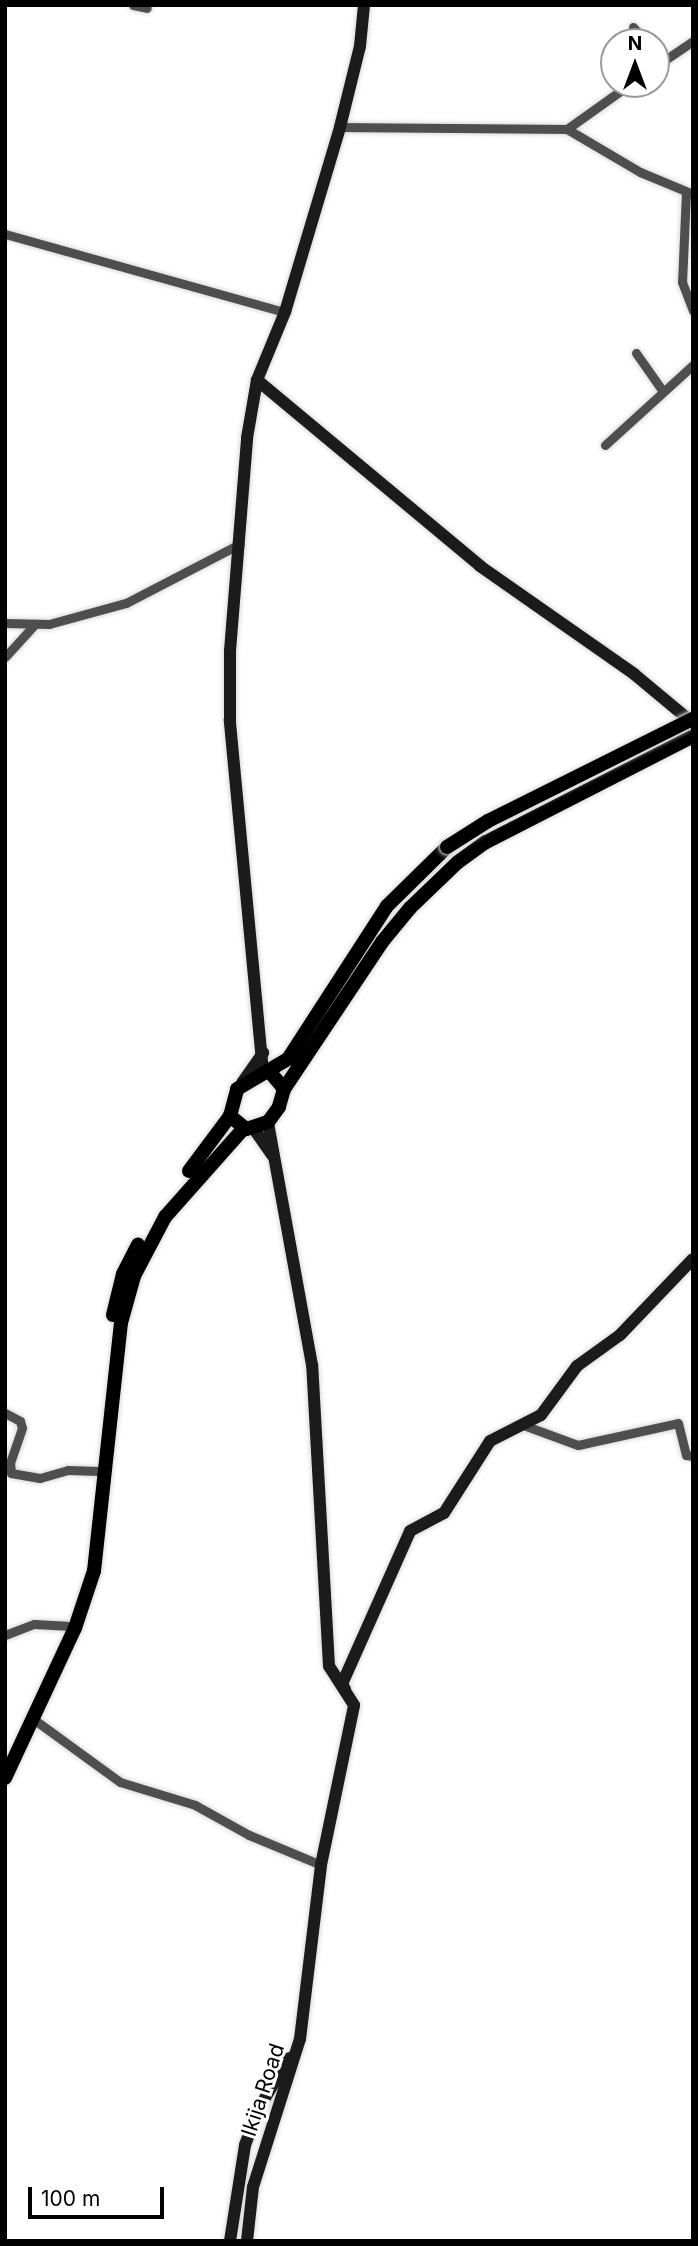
<!DOCTYPE html>
<html>
<head>
<meta charset="utf-8">
<style>
	body { margin:0 }
	#map { position:relative; width:698px; height:2246px; overflow:hidden; background:#fff; font-family:Inter,sans-serif }
	div>[style] { position:absolute }
	[style*='--x'] { left:calc(var(--x)*1px); top:calc(var(--y)*1px); width:calc(var(--w)*1px); rotate:calc(var(--a)*1deg) }
	.roads { filter:drop-shadow(0 0 2px #dbdbdb) drop-shadow(0 0 2px #dbdbdb) }
	.street>* { height:9px; margin:-4.5px; padding:0 4.5px; transform-origin:4.5px; border-radius:4.5px; background:#4e4e4e }
	.secondary>* { height:12px; margin:-6px; padding:0 6px; transform-origin:6px; border-radius:6px; background:#1b1b1b }
	.primary>* { height:14px; margin:-7px; padding:0 7px; transform-origin:7px; border-radius:7px; background:#000 }
	.bridges { filter:drop-shadow(0 0 2px #dbdbdb) drop-shadow(0 0 2px #dbdbdb) }
	.primary-bridge>* { height:14px; margin:-7px; padding:0 7px; transform-origin:7px; border-radius:7px; background:#000 }
	span { translate:-50% -50%; white-space:nowrap; text-align:center; line-height:1.15; -webkit-text-stroke:6px #fff; paint-order:stroke }
	.street-label { font-size:21px; color:#000 }
	.frame { position:absolute; inset:0; border:7px solid #000; pointer-events:none }
	.north { position:absolute; left:600px; top:28px; width:70px; height:70px; box-sizing:border-box; background:#fff; border:2px solid #999; border-radius:50%; rotate:0deg; font-size:19px; font-weight:700; line-height:28px; text-align:center; color:#000 }
	.north::after { content:''; display:block; margin:auto; width:24px; height:32px; background:#000; clip-path:polygon(50% 0,100% 100%,50% 72%,0 100%) }
	.scale { position:absolute; left:28px; top:2187px; width:136px; height:32px; box-sizing:border-box; border:4px solid #000; border-top:0; padding-left:9px; font-size:21px; line-height:24px; white-space:nowrap; color:#000; -webkit-text-stroke:5px #fff; paint-order:stroke }
</style>
</head>
<body>
<div id="map">
	<div class="roads">
		<div class="street">
			<div style="--x:133;--y:5;--w:14;--a:12"></div>
			<div style="--x:633;--y:27;--w:20;--a:49"></div>
			<div style="--x:656;--y:66;--w:45;--a:-34"></div>
			<div style="--x:340;--y:127;--w:227;--a:0.5"></div>
			<div style="--x:567;--y:129;--w:77;--a:-35.5"></div>
			<div style="--x:567;--y:129;--w:85;--a:30.5"></div>
			<div style="--x:640;--y:172;--w:57;--a:22.5"></div>
			<div style="--x:686;--y:192;--w:90;--a:92.5"></div>
			<div style="--x:682;--y:282;--w:31;--a:69"></div>
			<div style="--x:5;--y:234;--w:291;--a:15.6"></div>
			<div style="--x:636;--y:353;--w:45;--a:54.9"></div>
			<div style="--x:605;--y:445;--w:119;--a:-42.3"></div>
			<div style="--x:5;--y:623;--w:44;--a:1.3"></div>
			<div style="--x:49;--y:624;--w:80;--a:-15.3"></div>
			<div style="--x:126;--y:603;--w:128;--a:-27.4"></div>
			<div style="--x:5;--y:657;--w:45;--a:-47.7"></div>
			<div style="--x:5;--y:1413;--w:17;--a:28"></div>
			<div style="--x:20;--y:1421;--w:7;--a:74"></div>
			<div style="--x:22;--y:1428;--w:36;--a:109"></div>
			<div style="--x:10;--y:1462;--w:11;--a:85"></div>
			<div style="--x:11;--y:1473;--w:29;--a:10"></div>
			<div style="--x:40;--y:1478;--w:29;--a:-16"></div>
			<div style="--x:68;--y:1470;--w:31;--a:2"></div>
			<div style="--x:526;--y:1426;--w:55;--a:20.1"></div>
			<div style="--x:578;--y:1445;--w:102;--a:-12.4"></div>
			<div style="--x:678;--y:1423;--w:33;--a:76"></div>
			<div style="--x:686;--y:1455;--w:7;--a:8"></div>
			<div style="--x:5;--y:1635;--w:31;--a:-21"></div>
			<div style="--x:34;--y:1624;--w:33;--a:3"></div>
			<div style="--x:32;--y:1718;--w:109;--a:36"></div>
			<div style="--x:120;--y:1782;--w:78;--a:17"></div>
			<div style="--x:195;--y:1805;--w:62;--a:29.1"></div>
			<div style="--x:249;--y:1835;--w:78;--a:22.6"></div>
		</div>
		<div class="secondary">
			<div style="--x:257;--y:380;--w:290;--a:39.8"></div>
			<div style="--x:480;--y:566;--w:188;--a:35"></div>
			<div style="--x:634;--y:674;--w:77;--a:39.7"></div>
			<div style="--x:263;--y:1072;--w:354;--a:-95.4"></div>
			<div style="--x:230;--y:720;--w:69;--a:-90"></div>
			<div style="--x:230;--y:651;--w:214;--a:-85.4"></div>
			<div style="--x:247;--y:438;--w:59;--a:-80.2"></div>
			<div style="--x:257;--y:380;--w:74;--a:-67.6"></div>
			<div style="--x:285;--y:312;--w:193;--a:-73.4"></div>
			<div style="--x:340;--y:127;--w:83;--a:-76.1"></div>
			<div style="--x:360;--y:46;--w:41;--a:-84.4"></div>
			<div style="--x:242;--y:1083;--w:37;--a:-55"></div>
			<div style="--x:254;--y:1129;--w:32;--a:55"></div>
			<div style="--x:345;--y:1689;--w:6;--a:-121"></div>
			<div style="--x:342;--y:1684;--w:167;--a:-66"></div>
			<div style="--x:410;--y:1531;--w:38;--a:-28"></div>
			<div style="--x:444;--y:1513;--w:85;--a:-57.4"></div>
			<div style="--x:490;--y:1441;--w:57;--a:-27"></div>
			<div style="--x:541;--y:1415;--w:61;--a:-53.7"></div>
			<div style="--x:577;--y:1366;--w:53;--a:-35.8"></div>
			<div style="--x:620;--y:1335;--w:105;--a:-46.2"></div>
			<div style="--x:230;--y:2241;--w:97;--a:-81.1"></div>
			<div style="--x:245;--y:2145;--w:40;--a:-69"></div>
			<div style="--x:259;--y:2108;--w:58;--a:-59"></div>
			<div style="--x:247;--y:2241;--w:54;--a:-83.7"></div>
			<div style="--x:253;--y:2187;--w:155;--a:-72.4"></div>
			<div style="--x:300;--y:2039;--w:175;--a:-83.1"></div>
			<div style="--x:321;--y:1865;--w:163;--a:-78.3"></div>
			<div style="--x:354;--y:1705;--w:46;--a:-122.7"></div>
			<div style="--x:329;--y:1666;--w:301;--a:-93.2"></div>
			<div style="--x:312;--y:1365;--w:247;--a:-100.3"></div>
		</div>
		<div class="primary">
			<div style="--x:269;--y:1071;--w:23;--a:50"></div>
			<div style="--x:284;--y:1089;--w:19;--a:106"></div>
			<div style="--x:279;--y:1107;--w:19;--a:126"></div>
			<div style="--x:268;--y:1122;--w:23;--a:162"></div>
			<div style="--x:246;--y:1129;--w:21;--a:-141"></div>
			<div style="--x:230;--y:1116;--w:28;--a:-75"></div>
			<div style="--x:237;--y:1089;--w:59;--a:-30.5"></div>
			<div style="--x:288;--y:1059;--w:182;--a:-57.1"></div>
			<div style="--x:387;--y:906;--w:84;--a:-44.5"></div>
			<div style="--x:284;--y:1089;--w:177;--a:-56.3"></div>
			<div style="--x:382;--y:942;--w:44;--a:-50.5"></div>
			<div style="--x:410;--y:908;--w:66;--a:-43.8"></div>
			<div style="--x:458;--y:862;--w:34;--a:-36"></div>
			<div style="--x:486;--y:842;--w:233;--a:-27.1"></div>
			<div style="--x:189;--y:1171;--w:69;--a:-53.3"></div>
			<div style="--x:113;--y:1315;--w:42;--a:-76.3"></div>
			<div style="--x:123;--y:1274;--w:33;--a:-63"></div>
			<div style="--x:5;--y:1778;--w:166;--a:-65"></div>
			<div style="--x:75;--y:1628;--w:60;--a:-71.6"></div>
			<div style="--x:94;--y:1571;--w:249;--a:-83.8"></div>
			<div style="--x:121;--y:1323;--w:49;--a:-74.5"></div>
			<div style="--x:134;--y:1276;--w:67;--a:-62.3"></div>
			<div style="--x:165;--y:1217;--w:119;--a:-48.4"></div>
		</div>
	</div>
	<div class="bridges">
		<div class="primary-bridge">
			<div style="--x:447;--y:847;--w:49;--a:-32.4"></div>
			<div style="--x:488;--y:821;--w:229;--a:-26.5"></div>
		</div>
	</div>
	<div class="street-label">
		<span style="left:263px;top:2090px;rotate:-72deg">Ikija Road</span>
	</div>
	<div class="frame"></div>
	<div class="north">N</div>
	<div class="scale">100 m</div>
</div>
</body>
</html>
